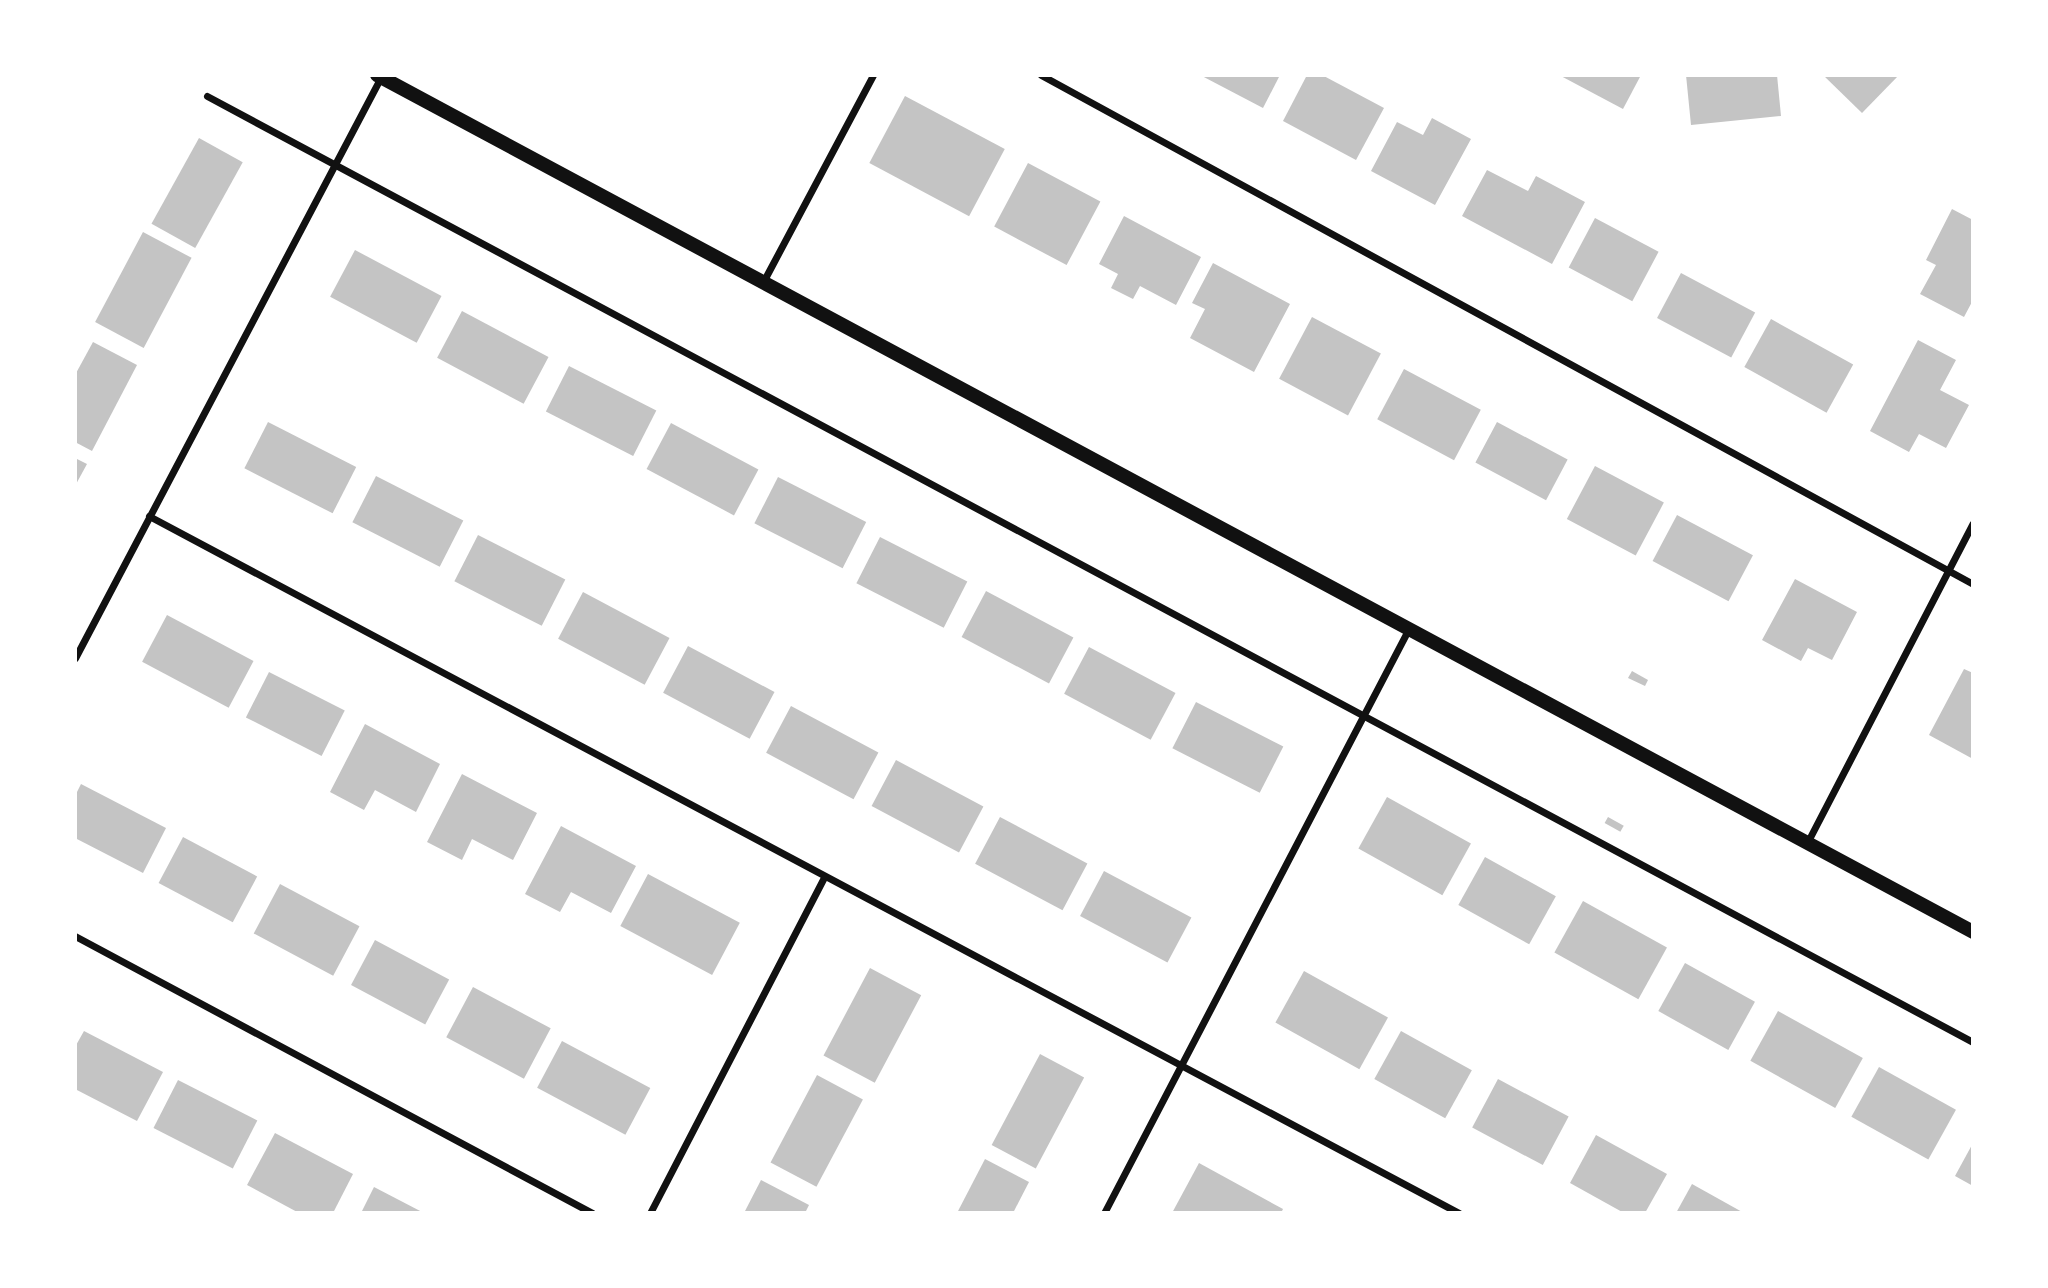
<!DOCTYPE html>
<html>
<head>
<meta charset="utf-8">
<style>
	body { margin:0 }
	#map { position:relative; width:2048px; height:1288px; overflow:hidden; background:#fff; font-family:"Alegreya Sans",sans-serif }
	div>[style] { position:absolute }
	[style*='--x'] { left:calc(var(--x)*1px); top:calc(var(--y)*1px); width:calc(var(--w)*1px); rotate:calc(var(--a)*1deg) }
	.building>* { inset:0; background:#c4c4c4; transform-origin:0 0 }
	.minor>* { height:7px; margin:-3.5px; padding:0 3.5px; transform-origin:3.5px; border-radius:3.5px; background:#111 }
	.secondary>* { height:14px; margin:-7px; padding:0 7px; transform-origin:7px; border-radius:7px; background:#111 }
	span { translate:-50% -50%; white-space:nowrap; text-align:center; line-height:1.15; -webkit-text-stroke:5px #fff; paint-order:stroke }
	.frame { position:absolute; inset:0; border:77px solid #fff; pointer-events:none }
</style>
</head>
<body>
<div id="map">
	<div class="building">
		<div style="clip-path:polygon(1200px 75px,1280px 75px,1263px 108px)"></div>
		<div style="clip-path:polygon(1307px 75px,1322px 75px,1384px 108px,1356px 160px,1283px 121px)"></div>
		<div style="clip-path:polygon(1559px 75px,1641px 75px,1623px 109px)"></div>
		<div style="clip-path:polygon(1686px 75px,1777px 75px,1781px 116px,1691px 125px)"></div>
		<div style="clip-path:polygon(1823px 75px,1899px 75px,1862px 113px)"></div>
		<div style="left:905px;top:96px;width:113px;height:76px;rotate:28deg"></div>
		<div style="clip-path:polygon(1432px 118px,1471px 139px,1435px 205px,1371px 171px,1397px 122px,1423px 135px)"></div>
		<div style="left:199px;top:138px;width:50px;height:98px;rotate:29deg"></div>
		<div style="left:1028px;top:163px;width:82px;height:72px;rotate:28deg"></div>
		<div style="clip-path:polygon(1487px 170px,1528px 191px,1536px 176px,1585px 202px,1552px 264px,1462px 216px)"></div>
		<div style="clip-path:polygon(1952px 209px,1973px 220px,1973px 300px,1964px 317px,1920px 294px,1936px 265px,1926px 260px)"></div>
		<div style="clip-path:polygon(1124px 216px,1201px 257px,1176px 305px,1140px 286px,1133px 299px,1111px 288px,1118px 274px,1099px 264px)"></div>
		<div style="left:1595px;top:218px;width:72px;height:56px;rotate:28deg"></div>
		<div style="left:143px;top:232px;width:55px;height:102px;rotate:28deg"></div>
		<div style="left:355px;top:250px;width:98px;height:53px;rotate:28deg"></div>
		<div style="clip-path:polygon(1213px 263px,1290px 304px,1254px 372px,1190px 338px,1205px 309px,1192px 303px)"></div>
		<div style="left:1681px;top:273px;width:84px;height:51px;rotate:28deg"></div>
		<div style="left:462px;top:311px;width:98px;height:53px;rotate:28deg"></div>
		<div style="left:1312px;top:317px;width:78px;height:70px;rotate:28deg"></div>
		<div style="left:1771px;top:319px;width:94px;height:55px;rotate:29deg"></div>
		<div style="clip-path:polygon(1918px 340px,1956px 360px,1940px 390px,1969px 405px,1946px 448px,1919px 434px,1909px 452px,1870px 431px)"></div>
		<div style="clip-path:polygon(93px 342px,137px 365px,92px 451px,75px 442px,75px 375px)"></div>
		<div style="left:569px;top:366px;width:98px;height:51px;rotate:27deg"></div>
		<div style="left:1404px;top:369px;width:87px;height:57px;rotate:28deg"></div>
		<div style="left:268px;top:422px;width:99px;height:52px;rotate:27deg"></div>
		<div style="left:1497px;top:422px;width:80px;height:46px;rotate:28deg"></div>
		<div style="left:671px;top:423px;width:99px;height:52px;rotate:28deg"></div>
		<div style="clip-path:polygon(75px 458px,87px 464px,75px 486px)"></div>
		<div style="left:1595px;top:466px;width:78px;height:60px;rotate:28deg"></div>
		<div style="left:376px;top:476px;width:98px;height:52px;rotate:27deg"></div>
		<div style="left:778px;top:477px;width:99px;height:52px;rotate:27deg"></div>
		<div style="left:1677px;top:515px;width:86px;height:52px;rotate:28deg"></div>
		<div style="left:478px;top:535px;width:98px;height:52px;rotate:27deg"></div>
		<div style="left:880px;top:537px;width:98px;height:52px;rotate:27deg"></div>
		<div style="clip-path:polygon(1795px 579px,1857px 612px,1832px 660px,1808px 648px,1801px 661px,1762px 640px)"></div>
		<div style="left:986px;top:591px;width:99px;height:52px;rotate:28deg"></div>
		<div style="left:583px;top:592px;width:98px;height:53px;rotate:28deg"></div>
		<div style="left:167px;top:615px;width:98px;height:53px;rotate:28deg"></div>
		<div style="left:688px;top:646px;width:98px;height:53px;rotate:28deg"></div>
		<div style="left:1089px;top:647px;width:98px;height:53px;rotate:28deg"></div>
		<div style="clip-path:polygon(1964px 669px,1973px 673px,1973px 759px,1929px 735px)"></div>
		<div style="clip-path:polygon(1632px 671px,1648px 680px,1645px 686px,1628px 678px)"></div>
		<div style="left:269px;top:672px;width:85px;height:51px;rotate:27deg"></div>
		<div style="left:1196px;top:702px;width:98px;height:52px;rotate:27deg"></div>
		<div style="left:791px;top:706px;width:99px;height:53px;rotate:28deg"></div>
		<div style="clip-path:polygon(365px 724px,440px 764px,416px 812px,375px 790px,364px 810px,330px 792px)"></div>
		<div style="left:896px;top:760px;width:99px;height:52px;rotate:28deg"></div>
		<div style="clip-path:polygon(462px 774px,537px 813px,513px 860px,472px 839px,462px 860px,427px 842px)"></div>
		<div style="clip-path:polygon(81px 784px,166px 828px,143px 873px,75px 838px,75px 796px)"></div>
		<div style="left:1387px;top:797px;width:96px;height:59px;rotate:29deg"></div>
		<div style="left:1000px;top:817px;width:99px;height:53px;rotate:28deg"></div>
		<div style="left:1608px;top:817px;width:18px;height:7px;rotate:29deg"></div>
		<div style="clip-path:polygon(561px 826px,636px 866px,611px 913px,571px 892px,560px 912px,525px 894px)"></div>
		<div style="left:183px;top:837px;width:84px;height:52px;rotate:28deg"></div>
		<div style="left:1485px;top:857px;width:81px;height:55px;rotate:29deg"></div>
		<div style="left:1104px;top:871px;width:99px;height:51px;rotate:28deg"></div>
		<div style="left:648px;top:874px;width:104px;height:59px;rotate:28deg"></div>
		<div style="left:280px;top:884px;width:90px;height:56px;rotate:28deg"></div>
		<div style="left:1583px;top:901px;width:96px;height:59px;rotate:29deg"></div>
		<div style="left:375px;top:940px;width:84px;height:51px;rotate:28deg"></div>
		<div style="left:1685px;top:963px;width:80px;height:55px;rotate:29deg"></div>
		<div style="left:870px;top:968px;width:58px;height:99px;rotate:28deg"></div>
		<div style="left:1304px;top:971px;width:96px;height:59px;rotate:29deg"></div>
		<div style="left:473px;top:987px;width:88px;height:57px;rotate:28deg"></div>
		<div style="left:1778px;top:1011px;width:97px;height:57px;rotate:29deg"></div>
		<div style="clip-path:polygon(84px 1031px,163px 1072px,137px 1121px,75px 1089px,75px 1047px)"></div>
		<div style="left:1401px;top:1031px;width:81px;height:55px;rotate:29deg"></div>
		<div style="left:562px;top:1041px;width:100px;height:53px;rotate:28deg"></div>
		<div style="left:1040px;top:1054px;width:50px;height:103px;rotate:28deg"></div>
		<div style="left:1879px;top:1067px;width:88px;height:57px;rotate:29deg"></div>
		<div style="left:817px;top:1075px;width:52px;height:99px;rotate:28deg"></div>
		<div style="left:1498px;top:1079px;width:80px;height:55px;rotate:28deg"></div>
		<div style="left:178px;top:1080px;width:89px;height:54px;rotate:27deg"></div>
		<div style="clip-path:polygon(275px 1133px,353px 1174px,333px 1213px,299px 1213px,247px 1185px)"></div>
		<div style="clip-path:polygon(1596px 1135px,1667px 1174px,1645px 1213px,1624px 1213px,1570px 1183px)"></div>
		<div style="clip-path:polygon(1973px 1143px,1973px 1186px,1955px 1176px)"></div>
		<div style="clip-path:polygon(985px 1159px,1029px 1182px,1013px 1213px,957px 1213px)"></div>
		<div style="clip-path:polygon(1199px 1163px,1283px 1209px,1281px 1213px,1172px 1213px)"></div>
		<div style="clip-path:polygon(761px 1180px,809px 1205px,805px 1213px,744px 1213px)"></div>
		<div style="clip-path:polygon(1692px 1184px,1744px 1213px,1676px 1213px)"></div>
		<div style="clip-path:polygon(374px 1187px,424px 1213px,361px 1213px)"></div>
	</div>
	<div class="minor">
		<div style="--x:1041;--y:75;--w:1062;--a:28.64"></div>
		<div style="--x:207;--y:96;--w:2003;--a:28.18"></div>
		<div style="--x:763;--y:282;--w:234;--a:-62"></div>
		<div style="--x:149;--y:516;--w:1484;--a:28.02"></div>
		<div style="--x:75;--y:658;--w:657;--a:-62.23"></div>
		<div style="--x:1807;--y:843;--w:360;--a:-62.6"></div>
		<div style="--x:75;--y:936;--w:587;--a:28.18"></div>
		<div style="--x:650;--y:1213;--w:378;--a:-62.6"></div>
		<div style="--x:1104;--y:1213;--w:660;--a:-62.46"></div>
	</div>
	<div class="secondary">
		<div style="--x:377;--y:75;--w:1812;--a:28.23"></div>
	</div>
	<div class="frame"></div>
</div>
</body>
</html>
